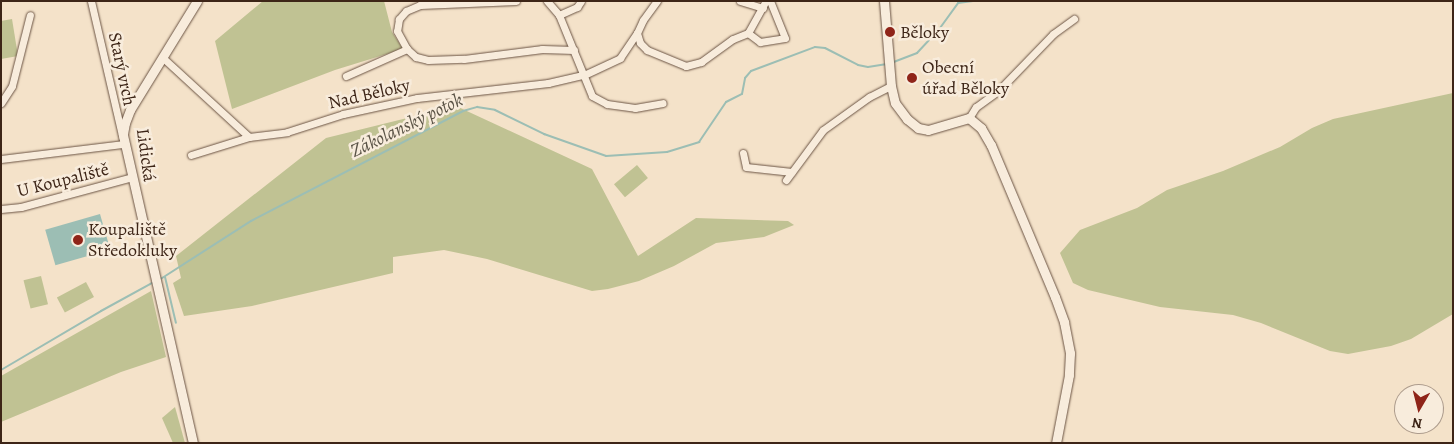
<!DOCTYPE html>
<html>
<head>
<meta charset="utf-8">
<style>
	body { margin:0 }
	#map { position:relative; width:1454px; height:444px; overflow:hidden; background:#f4e2c9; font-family:Alegreya,serif }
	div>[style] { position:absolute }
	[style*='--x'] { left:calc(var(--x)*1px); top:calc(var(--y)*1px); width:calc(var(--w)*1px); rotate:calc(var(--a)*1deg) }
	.green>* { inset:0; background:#c0c293; transform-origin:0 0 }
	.water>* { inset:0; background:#9cbeb4; transform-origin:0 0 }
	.stream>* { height:2px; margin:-1px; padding:0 1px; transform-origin:1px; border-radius:1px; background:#9cbeb4 }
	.roads { filter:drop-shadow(0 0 1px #6b5444) drop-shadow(0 0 1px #6b5444) }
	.minor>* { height:7px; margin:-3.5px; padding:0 3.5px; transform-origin:3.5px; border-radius:3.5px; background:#f8ecdc }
	.tertiary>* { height:9px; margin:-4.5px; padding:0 4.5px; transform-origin:4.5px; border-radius:4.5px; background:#f8ecdc }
	.dots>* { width:14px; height:14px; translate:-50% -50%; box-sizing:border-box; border:2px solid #f8ecdc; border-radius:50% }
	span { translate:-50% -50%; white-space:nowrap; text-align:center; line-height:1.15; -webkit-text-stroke:5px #f8ecdc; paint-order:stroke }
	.poi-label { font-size:18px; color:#3d2517 }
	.left { translate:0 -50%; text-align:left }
	.street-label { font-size:18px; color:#3d2517 }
	.water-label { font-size:19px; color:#5a5346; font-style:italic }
	.frame { position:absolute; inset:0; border:2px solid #3d2517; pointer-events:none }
	.north { position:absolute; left:1394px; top:384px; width:50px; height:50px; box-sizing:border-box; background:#f8ecdc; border:1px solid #ad9c8d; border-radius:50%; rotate:188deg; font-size:14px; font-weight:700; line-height:20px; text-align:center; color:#3d2517 }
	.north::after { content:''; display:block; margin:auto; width:18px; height:22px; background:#8f2418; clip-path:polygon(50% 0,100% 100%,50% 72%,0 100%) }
</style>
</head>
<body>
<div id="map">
	<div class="green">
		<div style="clip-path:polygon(263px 1px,384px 1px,392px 32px,403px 49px,335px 70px,232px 109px,215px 41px)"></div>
		<div style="clip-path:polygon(12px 19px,18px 56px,1px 59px,1px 21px)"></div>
		<div style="clip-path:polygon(1453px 93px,1453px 314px,1411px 339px,1391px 346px,1348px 354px,1330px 351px,1261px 323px,1233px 315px,1160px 307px,1088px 290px,1073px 283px,1060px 253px,1080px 230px,1137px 208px,1167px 190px,1223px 171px,1280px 147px,1312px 128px,1333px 119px)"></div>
		<div style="clip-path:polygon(456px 106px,592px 169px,638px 256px,696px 218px,788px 221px,794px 225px,764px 237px,716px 243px,674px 266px,639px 281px,608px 289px,592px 291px,487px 259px,444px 250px,393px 257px,393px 273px,252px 306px,184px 316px,173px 283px,181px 278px,176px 256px,326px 138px)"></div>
		<div style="left:637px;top:165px;width:17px;height:30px;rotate:50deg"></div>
		<div style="left:41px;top:276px;width:29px;height:18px;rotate:76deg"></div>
		<div style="left:86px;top:282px;width:17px;height:33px;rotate:62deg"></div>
		<div style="clip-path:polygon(151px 291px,166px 357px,121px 372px,1px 422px,1px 376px)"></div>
		<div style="clip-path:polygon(175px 407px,185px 443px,173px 443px,162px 418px)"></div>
	</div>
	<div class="water">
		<div style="left:100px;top:214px;width:37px;height:57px;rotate:74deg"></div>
	</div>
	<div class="stream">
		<div style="--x:891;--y:63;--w:28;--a:-21"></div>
		<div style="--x:917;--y:53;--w:34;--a:-47"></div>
		<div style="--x:940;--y:28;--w:31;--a:-54"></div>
		<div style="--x:958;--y:3;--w:15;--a:-8"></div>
		<div style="--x:165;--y:277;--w:47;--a:76.6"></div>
		<div style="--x:159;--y:280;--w:109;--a:-32.7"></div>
		<div style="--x:251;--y:221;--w:239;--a:-27.4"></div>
		<div style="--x:463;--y:111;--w:15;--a:-16"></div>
		<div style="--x:477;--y:107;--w:18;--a:9"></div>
		<div style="--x:495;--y:110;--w:55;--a:26.1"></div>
		<div style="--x:544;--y:134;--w:66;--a:19.5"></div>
		<div style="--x:606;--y:156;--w:61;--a:-3.8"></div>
		<div style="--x:667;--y:152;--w:34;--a:-17"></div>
		<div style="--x:699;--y:142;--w:48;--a:-56"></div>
		<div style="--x:726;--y:102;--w:18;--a:-27"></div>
		<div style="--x:742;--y:94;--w:16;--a:-79"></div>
		<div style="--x:745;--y:78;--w:9;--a:-49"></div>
		<div style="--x:751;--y:71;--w:68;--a:-20.6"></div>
		<div style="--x:815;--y:47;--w:10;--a:6"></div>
		<div style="--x:825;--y:48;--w:37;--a:27"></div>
		<div style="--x:858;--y:65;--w:10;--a:11"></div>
		<div style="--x:868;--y:67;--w:19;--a:-9"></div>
		<div style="--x:1;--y:370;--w:116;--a:-30.5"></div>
		<div style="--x:101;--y:311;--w:60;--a:-28.7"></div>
	</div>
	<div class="roads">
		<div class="minor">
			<div style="--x:516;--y:1;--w:96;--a:177.6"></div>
			<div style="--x:420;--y:5;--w:15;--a:157"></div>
			<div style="--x:406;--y:11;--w:11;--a:131"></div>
			<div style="--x:399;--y:19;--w:12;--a:99"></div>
			<div style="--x:397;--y:31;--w:21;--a:61"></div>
			<div style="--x:407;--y:49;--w:12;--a:42"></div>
			<div style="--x:416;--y:57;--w:12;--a:14"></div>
			<div style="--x:428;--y:60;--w:36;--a:-2"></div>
			<div style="--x:464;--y:59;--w:79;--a:-7.3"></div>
			<div style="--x:542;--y:49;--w:32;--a:2"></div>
			<div style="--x:547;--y:1;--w:18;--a:49"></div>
			<div style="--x:559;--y:15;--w:87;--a:67.8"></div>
			<div style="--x:592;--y:96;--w:17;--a:28"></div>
			<div style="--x:607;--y:104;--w:28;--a:8"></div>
			<div style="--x:635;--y:108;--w:28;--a:-10"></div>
			<div style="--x:740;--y:1;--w:24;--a:17"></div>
			<div style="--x:559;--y:15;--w:20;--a:-24"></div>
			<div style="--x:577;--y:7;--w:7;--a:-56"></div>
			<div style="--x:637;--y:33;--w:10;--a:73"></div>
			<div style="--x:640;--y:43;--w:10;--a:45"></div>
			<div style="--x:647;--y:50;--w:42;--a:22.3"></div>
			<div style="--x:686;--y:66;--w:16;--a:-15"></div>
			<div style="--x:701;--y:62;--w:39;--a:-36"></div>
			<div style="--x:733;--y:39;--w:16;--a:-22"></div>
			<div style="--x:748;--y:33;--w:37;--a:-61"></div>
			<div style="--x:748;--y:33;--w:15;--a:37"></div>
			<div style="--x:760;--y:42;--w:25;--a:-9"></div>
			<div style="--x:785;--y:38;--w:40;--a:-112"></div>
			<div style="--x:162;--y:57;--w:118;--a:42.6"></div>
			<div style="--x:249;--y:137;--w:38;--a:-7"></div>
			<div style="--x:287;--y:132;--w:59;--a:-17.8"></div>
			<div style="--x:343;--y:114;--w:76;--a:-12.2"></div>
			<div style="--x:417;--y:98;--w:132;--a:-6.5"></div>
			<div style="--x:548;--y:83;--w:37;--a:-13"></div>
			<div style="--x:584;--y:75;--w:40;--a:-25"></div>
			<div style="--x:620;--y:58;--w:30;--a:-56"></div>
			<div style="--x:637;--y:33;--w:14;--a:-65"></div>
			<div style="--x:643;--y:20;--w:24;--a:-54"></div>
			<div style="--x:346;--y:76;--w:67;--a:-23.9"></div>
			<div style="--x:1;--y:103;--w:20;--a:-57"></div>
			<div style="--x:12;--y:86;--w:73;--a:-75.8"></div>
			<div style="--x:969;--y:118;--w:13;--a:-58"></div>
			<div style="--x:976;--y:107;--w:29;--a:-36"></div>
			<div style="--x:999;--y:90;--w:78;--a:-46"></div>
			<div style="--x:1053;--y:34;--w:26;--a:-36"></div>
			<div style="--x:743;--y:153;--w:14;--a:78"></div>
			<div style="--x:746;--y:167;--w:46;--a:6.2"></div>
			<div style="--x:191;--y:155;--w:61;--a:-17.2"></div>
			<div style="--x:1;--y:159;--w:124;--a:-7"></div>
			<div style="--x:124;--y:144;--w:147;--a:-103"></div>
			<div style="--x:786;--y:180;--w:62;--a:-53.5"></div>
			<div style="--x:823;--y:130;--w:57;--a:-35.7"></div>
			<div style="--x:869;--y:97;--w:25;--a:-27"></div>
			<div style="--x:1;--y:209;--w:20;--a:-6"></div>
			<div style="--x:21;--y:207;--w:115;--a:-15.1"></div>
		</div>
		<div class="tertiary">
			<div style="--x:884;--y:1;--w:85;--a:85.3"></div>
			<div style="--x:891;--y:86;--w:17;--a:77"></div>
			<div style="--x:895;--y:103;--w:20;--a:53"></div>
			<div style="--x:907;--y:119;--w:14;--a:39"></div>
			<div style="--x:918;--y:128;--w:10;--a:11"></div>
			<div style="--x:928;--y:130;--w:43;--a:-16.3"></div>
			<div style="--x:969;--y:118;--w:16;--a:40"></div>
			<div style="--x:981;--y:128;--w:20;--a:60"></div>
			<div style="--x:991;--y:145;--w:165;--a:67.2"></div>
			<div style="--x:1055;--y:297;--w:27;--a:70"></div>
			<div style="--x:1064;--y:322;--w:32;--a:79"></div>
			<div style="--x:1070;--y:353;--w:22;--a:93"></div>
			<div style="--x:1069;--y:375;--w:69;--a:100.8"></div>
			<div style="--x:193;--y:443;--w:317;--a:-102.8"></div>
			<div style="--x:123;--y:134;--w:11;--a:-80"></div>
			<div style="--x:125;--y:123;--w:14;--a:-69"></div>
			<div style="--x:130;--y:110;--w:128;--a:-58.4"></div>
		</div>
	</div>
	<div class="dots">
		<div style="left:890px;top:32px;background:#8f2418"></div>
		<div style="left:912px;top:78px;background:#8f2418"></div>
		<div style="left:78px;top:240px;background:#8f2418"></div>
	</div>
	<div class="poi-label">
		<span class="left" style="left:900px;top:32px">Běloky</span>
		<span class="left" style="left:922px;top:78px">Obecní<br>úřad Běloky</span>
		<span class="left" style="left:88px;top:240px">Koupaliště<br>Středokluky</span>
	</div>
	<div class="street-label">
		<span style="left:122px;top:69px;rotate:78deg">Starý vrch</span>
		<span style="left:369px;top:94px;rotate:-13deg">Nad Běloky</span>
		<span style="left:146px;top:155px;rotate:82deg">Lidická</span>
		<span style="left:63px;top:180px;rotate:-14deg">U Koupaliště</span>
	</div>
	<div class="water-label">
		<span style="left:407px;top:126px;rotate:-26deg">Zákolanský potok</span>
	</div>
	<div class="frame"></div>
	<div class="north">N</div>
</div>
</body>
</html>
